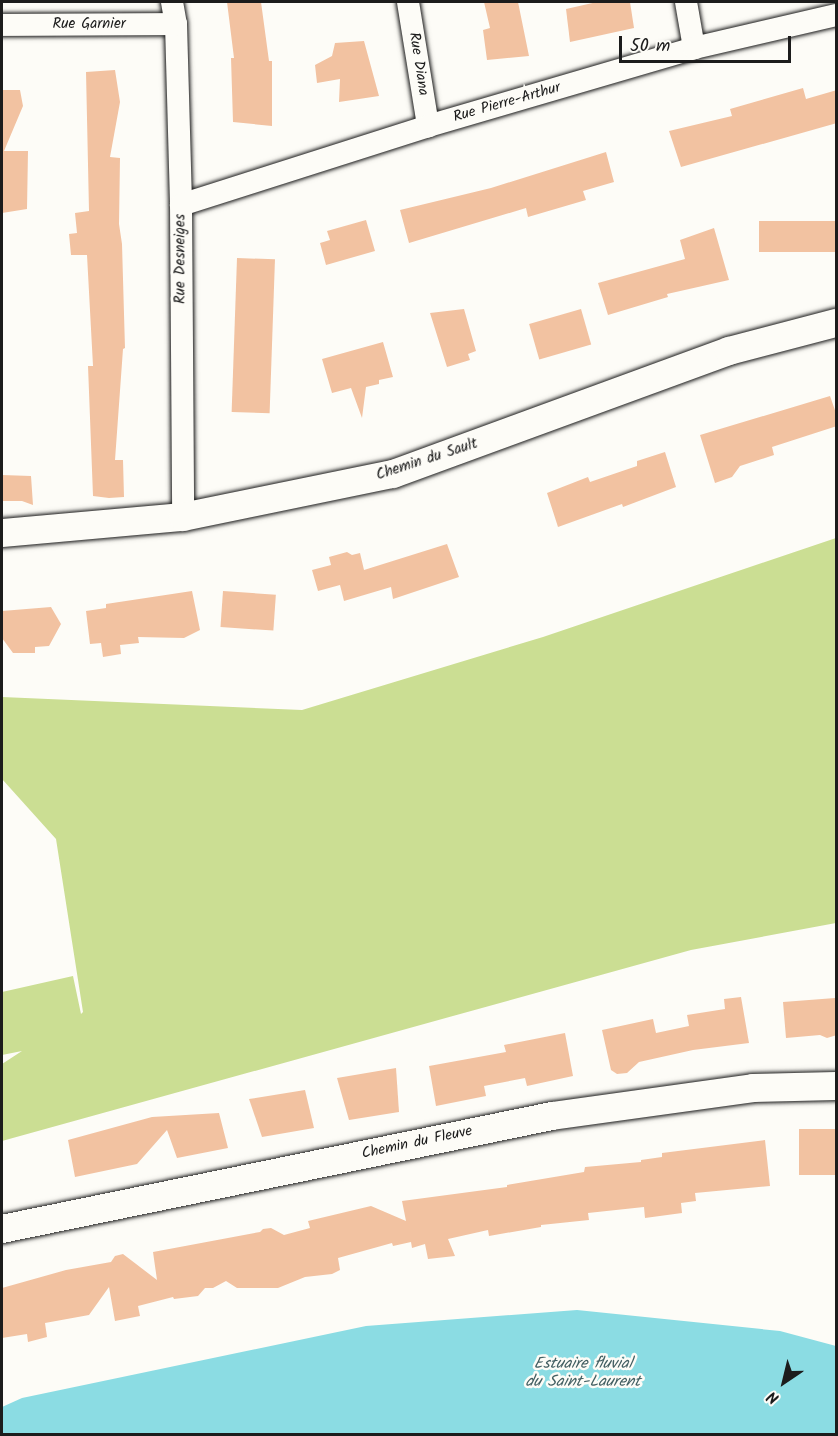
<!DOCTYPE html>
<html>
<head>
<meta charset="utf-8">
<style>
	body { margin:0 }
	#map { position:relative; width:838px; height:1436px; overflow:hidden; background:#fdfcf7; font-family:Kalam,sans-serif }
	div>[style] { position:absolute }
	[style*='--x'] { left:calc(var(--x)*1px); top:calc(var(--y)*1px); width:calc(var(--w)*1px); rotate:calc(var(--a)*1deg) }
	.green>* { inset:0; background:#cbde93 }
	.water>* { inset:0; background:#8bdce3 }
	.building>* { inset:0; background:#f2c2a1; transform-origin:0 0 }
	.roads { filter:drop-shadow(0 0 2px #1c1c1c) drop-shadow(0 0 2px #1c1c1c) }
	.minor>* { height:22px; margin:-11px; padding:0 11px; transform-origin:11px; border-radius:11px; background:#fdfcf7 }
	.tertiary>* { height:28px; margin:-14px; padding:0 14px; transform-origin:14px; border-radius:14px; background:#fdfcf7 }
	span { translate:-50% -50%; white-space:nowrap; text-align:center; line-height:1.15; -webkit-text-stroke:5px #fdfcf7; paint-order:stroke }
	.street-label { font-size:15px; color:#1c1c1c }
	.water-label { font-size:16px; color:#435f62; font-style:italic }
	.frame { position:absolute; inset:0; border:3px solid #1c1c1c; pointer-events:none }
	.north { position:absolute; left:754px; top:1352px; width:60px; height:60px; -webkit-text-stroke:4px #fdfcf7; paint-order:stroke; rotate:215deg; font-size:16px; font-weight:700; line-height:24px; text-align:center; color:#1c1c1c }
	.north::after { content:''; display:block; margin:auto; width:21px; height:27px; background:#1c1c1c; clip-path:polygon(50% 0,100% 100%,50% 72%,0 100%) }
	.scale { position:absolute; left:619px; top:36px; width:172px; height:27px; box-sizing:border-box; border:3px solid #1c1c1c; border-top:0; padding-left:8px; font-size:18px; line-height:21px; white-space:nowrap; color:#1c1c1c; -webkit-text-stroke:4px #fdfcf7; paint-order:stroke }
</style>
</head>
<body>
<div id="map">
	<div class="green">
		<div style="clip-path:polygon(836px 538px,836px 923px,691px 950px,2px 1141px,2px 1064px,22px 1051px,2px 1055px,2px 992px,73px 976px,81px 1014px,83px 1012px,56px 839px,2px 779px,2px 697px,302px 710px,543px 637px)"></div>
	</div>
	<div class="water">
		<div style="clip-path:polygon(577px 1310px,780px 1331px,836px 1346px,836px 1434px,2px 1434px,2px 1407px,22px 1398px,366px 1326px)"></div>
	</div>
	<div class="building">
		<div style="clip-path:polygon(227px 2px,261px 2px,269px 61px,272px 61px,272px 126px,233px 122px,231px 58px,234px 58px)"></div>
		<div style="clip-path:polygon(484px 2px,518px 2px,529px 56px,487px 60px,483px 30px,490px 28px)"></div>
		<div style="clip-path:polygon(597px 2px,630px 2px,634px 28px,570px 42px,566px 9px)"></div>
		<div style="clip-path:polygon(364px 41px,379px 96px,339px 102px,340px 79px,317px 83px,315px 65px,332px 56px,335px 43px)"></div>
		<div style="clip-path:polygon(115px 70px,120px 102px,110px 157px,120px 158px,119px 224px,122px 244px,125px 348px,123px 349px,115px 460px,123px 460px,124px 497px,109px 498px,93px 496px,88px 366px,93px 366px,87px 255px,71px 255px,69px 234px,77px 233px,75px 213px,89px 211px,86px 72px)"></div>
		<div style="clip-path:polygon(803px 88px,806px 99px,837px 90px,837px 123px,681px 167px,669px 131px,732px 116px,730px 109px)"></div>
		<div style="clip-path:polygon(2px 90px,20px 90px,23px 106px,4px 151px,28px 151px,27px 209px,2px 213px)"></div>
		<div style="clip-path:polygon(606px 152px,614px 182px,583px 191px,586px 200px,528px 217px,526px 208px,409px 243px,400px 210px,491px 188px)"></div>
		<div style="clip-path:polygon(366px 220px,375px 251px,326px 265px,320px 243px,330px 240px,327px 231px)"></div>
		<div style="left:837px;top:221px;width:31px;height:78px;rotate:90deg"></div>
		<div style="clip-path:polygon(714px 228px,729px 280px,667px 294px,668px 297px,608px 315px,598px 283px,685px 259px,680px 240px)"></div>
		<div style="left:237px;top:258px;width:38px;height:154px;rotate:2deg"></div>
		<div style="clip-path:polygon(464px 309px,476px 351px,468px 354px,470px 360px,447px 367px,430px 313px)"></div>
		<div style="left:581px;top:309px;width:37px;height:54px;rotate:74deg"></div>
		<div style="clip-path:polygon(383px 342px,393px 377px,379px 380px,379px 384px,366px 387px,362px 418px,351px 388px,332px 393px,322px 359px)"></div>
		<div style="clip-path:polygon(830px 396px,837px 416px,837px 426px,772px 447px,774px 455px,740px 466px,732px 477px,715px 483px,700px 435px)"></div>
		<div style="clip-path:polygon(665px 452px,676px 487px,623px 507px,622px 504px,558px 527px,547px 493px,588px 477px,590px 482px,637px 466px,637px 461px)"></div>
		<div style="clip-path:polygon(2px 475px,31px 476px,33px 505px,22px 501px,2px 501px)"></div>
		<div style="clip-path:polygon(447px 544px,459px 577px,393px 599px,391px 587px,344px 601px,340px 585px,318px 591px,312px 570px,331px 565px,329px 557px,347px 552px,352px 555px,360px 553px,364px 570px)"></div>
		<div style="clip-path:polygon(192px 591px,200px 630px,184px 638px,138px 637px,139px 643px,120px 645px,121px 654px,103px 657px,101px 643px,90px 644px,86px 611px,106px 608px,106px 604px)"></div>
		<div style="left:223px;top:591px;width:53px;height:36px;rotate:4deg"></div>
		<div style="clip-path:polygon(51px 607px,61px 624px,49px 646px,35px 647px,35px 653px,13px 653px,2px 638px,2px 611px)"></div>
		<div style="clip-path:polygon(741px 997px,749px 1043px,693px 1050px,639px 1062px,627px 1073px,617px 1074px,611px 1070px,602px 1030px,653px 1019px,656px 1033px,689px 1026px,687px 1015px,725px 1009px,724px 999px)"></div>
		<div style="clip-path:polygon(835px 998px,837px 1035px,827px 1038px,820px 1035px,786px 1038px,783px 1002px)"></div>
		<div style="clip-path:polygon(565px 1033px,573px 1076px,527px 1086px,525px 1078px,484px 1086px,486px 1096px,436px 1106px,429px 1066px,506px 1052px,504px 1045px)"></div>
		<div style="clip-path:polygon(396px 1068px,399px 1112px,349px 1120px,337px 1078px)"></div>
		<div style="clip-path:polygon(305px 1090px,314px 1128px,262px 1137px,249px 1099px)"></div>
		<div style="clip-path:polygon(219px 1113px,228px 1148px,177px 1158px,167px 1130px,137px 1164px,75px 1177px,68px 1140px,152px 1117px)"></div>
		<div style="left:837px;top:1129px;width:46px;height:38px;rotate:90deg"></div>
		<div style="clip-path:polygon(765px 1140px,770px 1186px,695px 1193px,696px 1201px,681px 1203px,682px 1213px,645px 1218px,644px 1207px,588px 1213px,589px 1220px,541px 1225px,541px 1227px,489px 1236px,488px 1230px,448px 1239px,455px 1256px,428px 1259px,425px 1244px,412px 1248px,411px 1242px,393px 1246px,392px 1243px,338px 1258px,340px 1270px,332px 1274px,305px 1277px,278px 1288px,237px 1288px,226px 1281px,213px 1288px,205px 1288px,198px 1296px,174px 1299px,173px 1297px,138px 1306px,140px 1316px,115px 1321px,109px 1287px,89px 1315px,45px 1323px,47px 1337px,28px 1342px,27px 1334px,2px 1338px,2px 1288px,66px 1270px,111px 1262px,115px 1256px,123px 1254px,157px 1280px,153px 1252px,260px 1232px,263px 1229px,271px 1228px,284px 1235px,310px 1228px,308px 1221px,371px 1206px,406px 1221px,402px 1201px,507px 1187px,507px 1185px,584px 1172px,585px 1167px,641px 1162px,641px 1160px,662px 1157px,662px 1153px)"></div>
	</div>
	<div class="roads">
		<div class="minor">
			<div style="--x:172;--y:2;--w:22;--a:80"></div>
			<div style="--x:176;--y:24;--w:181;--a:88.4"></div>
			<div style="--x:181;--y:205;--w:312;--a:89.6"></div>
			<div style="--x:408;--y:2;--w:126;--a:80.8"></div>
			<div style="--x:686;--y:2;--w:47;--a:80.1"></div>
			<div style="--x:2;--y:25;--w:174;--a:-0.3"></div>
			<div style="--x:181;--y:205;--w:259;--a:-17.7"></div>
			<div style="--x:428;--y:126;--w:277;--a:-16.3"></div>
			<div style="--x:694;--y:48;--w:146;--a:-13.1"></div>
		</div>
		<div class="tertiary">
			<div style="--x:2;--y:533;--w:182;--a:-5.1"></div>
			<div style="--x:183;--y:517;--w:214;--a:-11.6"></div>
			<div style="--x:393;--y:474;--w:358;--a:-20.1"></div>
			<div style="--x:729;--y:351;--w:111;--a:-14.7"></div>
			<div style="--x:2;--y:1229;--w:561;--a:-11.61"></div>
			<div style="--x:552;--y:1116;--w:203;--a:-7.9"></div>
			<div style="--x:753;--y:1088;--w:83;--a:-1.4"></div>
		</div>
	</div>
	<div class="street-label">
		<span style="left:89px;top:25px">Rue Garnier</span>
		<span style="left:418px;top:64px;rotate:81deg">Rue Diana</span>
		<span style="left:507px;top:103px;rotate:-16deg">Rue Pierre-Arthur</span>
		<span style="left:181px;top:259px;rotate:-90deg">Rue Desneiges</span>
		<span style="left:427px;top:460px;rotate:-18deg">Chemin du Sault</span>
		<span style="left:417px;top:1143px;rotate:-12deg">Chemin du Fleuve</span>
	</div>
	<div class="water-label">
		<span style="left:583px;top:1373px">Estuaire fluvial<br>du Saint-Laurent</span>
	</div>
	<div class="frame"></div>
	<div class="north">N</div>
	<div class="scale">50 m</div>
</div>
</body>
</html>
